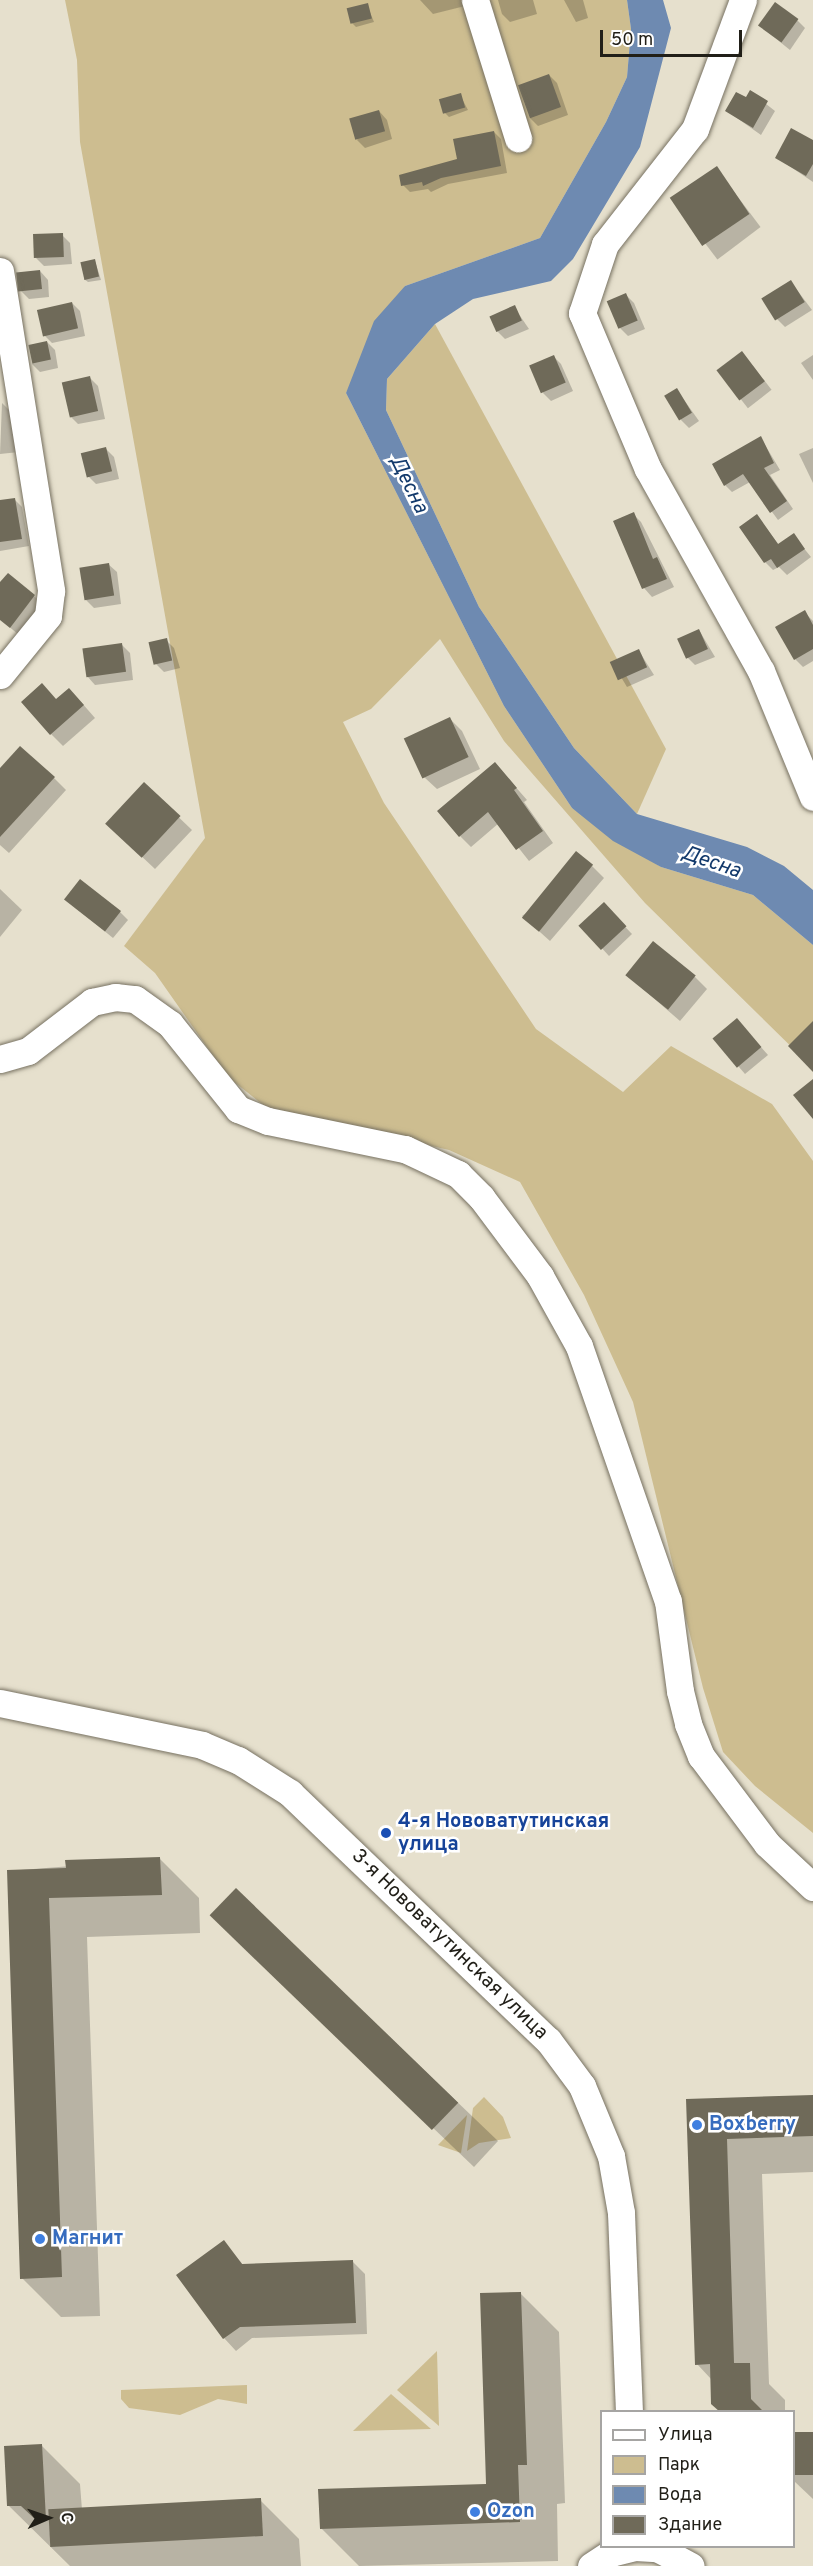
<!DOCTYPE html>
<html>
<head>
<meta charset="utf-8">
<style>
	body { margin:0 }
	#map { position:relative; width:813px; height:2566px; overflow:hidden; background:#e6e0cd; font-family:Overpass,sans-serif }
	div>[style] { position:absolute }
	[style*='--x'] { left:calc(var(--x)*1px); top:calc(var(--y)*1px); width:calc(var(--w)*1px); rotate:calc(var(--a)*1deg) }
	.green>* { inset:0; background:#cdbd90 }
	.water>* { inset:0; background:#6e8ab1 }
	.shadow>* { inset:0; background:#0003; transform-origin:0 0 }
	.building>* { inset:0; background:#6f6a59; transform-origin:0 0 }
	.roads { filter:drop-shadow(0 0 2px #777161) drop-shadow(0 0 2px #777161) }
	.minor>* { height:27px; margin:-13.5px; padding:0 13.5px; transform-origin:13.5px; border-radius:13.5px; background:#fff }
	.dots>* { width:16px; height:16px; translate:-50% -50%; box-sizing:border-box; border:3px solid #fff; border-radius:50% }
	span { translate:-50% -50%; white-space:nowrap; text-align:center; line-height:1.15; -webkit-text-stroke:5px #fff; paint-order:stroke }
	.transit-label { font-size:20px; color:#164399; font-weight:700 }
	.left { translate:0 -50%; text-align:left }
	.street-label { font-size:20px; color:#211f18 }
	.shop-label { font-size:20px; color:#366cbe; font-weight:700 }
	.water-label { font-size:21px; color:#133a6c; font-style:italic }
	.legend { position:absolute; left:600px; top:2410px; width:195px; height:138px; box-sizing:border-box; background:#fff; border:2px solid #a6a5a3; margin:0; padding:8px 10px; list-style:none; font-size:18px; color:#211f18 }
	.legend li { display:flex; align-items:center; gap:12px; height:30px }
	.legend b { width:30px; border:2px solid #a6a5a3 }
	.north { position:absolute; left:18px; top:2488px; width:60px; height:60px; -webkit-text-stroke:4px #fff; paint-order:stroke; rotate:88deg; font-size:16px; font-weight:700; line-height:24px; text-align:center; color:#211f18 }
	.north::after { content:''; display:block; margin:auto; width:21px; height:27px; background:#211f18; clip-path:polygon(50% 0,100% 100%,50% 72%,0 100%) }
	.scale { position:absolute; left:600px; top:30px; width:142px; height:27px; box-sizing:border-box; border:3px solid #211f18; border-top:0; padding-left:8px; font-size:18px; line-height:21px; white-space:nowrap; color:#211f18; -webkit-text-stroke:4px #fff; paint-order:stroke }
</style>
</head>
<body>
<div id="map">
	<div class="green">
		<div style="clip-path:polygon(65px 0,627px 0,631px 29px,627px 77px,606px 122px,540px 238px,405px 286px,346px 393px,504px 706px,572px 808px,661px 867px,753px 895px,813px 945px,813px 1068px,645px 903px,504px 741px,440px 639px,371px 709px,343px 722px,384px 803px,536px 1029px,623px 1092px,671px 1046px,772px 1104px,813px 1161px,813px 1833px,755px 1786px,723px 1752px,703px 1688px,633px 1402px,584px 1295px,520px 1182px,449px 1150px,267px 1108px,228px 1077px,155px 973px,124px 946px,205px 838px,80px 142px,77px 60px)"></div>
		<div style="clip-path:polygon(435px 324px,666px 749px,637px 814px,574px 748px,479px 607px,386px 410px,387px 379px)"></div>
		<div style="clip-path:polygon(484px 2097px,503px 2117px,511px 2138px,479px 2143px,467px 2151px,473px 2108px)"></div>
		<div style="clip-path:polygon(467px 2115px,461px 2153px,438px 2145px)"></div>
		<div style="clip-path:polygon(437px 2351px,439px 2426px,397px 2390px)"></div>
		<div style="clip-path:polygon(247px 2385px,247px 2404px,218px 2399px,180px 2415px,129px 2408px,121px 2399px,121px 2390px)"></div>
		<div style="clip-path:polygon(391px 2394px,431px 2429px,353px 2431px)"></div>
	</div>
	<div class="water">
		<div style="clip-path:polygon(627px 0,663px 0,671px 28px,640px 147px,573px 259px,551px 281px,473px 299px,435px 324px,387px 379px,386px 410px,479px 607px,574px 748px,637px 814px,747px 847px,784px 866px,813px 890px,813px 945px,753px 895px,661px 867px,613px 841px,572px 808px,504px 706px,346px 393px,374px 321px,405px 286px,540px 238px,606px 122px,627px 77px,631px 29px)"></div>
	</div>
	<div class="shadow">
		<div style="clip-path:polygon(420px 0,464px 0,465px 6px,433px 14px)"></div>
		<div style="clip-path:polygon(498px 0,533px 0,537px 14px,510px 22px,502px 14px)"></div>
		<div style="clip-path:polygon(564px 0,583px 0,588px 18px,576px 22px)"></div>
		<div style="clip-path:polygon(367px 5px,374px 22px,356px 27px,352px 23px)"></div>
		<div style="clip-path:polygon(797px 20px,805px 28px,790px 50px,760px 26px)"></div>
		<div style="clip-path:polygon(549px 75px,557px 83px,568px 115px,538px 126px,530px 118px)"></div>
		<div style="clip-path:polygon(751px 92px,775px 111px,761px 135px,727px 111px,746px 100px)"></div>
		<div style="clip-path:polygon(460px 95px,468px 110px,449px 117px,445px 113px)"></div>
		<div style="clip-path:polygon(379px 111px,387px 120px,392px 139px,365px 148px,357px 140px)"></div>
		<div style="clip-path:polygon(494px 132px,501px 139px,507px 173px,448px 184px,431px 192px,428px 189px,410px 192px,403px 185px,459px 160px)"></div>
		<div style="clip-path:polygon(813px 142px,813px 182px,776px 157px)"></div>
		<div style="left:716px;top:168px;width:74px;height:54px;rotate:53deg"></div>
		<div style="clip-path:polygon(62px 235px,70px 243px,72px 264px,44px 266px,36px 258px)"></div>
		<div style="clip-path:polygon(95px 261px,101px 280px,88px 282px,84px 279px)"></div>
		<div style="clip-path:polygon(40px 271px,48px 280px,49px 297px,29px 299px,21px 291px)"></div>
		<div style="clip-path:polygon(791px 282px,812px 310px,785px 327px,777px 319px)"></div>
		<div style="clip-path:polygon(626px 295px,634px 303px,645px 329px,628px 336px,620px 328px)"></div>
		<div style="clip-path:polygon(72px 303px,80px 311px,85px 336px,52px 343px,44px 335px)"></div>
		<div style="clip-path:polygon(514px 307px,529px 329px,505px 339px,497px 331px)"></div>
		<div style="clip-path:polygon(47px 342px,55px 350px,58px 368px,40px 372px,32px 364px)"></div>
		<div style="left:742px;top:352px;width:48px;height:30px;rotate:52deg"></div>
		<div style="clip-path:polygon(813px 355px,813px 380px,801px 363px)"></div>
		<div style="clip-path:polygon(553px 356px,561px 364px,573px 391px,551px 401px,543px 393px)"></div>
		<div style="clip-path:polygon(90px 378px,98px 386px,105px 419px,78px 424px,70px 416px)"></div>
		<div style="clip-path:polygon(677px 390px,699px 421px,689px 428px,681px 420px)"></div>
		<div style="clip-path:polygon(2px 403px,14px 415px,19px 452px,0 454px)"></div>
		<div style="clip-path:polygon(761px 438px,780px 470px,770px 475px,793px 509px,778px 520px,750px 482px,732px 492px,725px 485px)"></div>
		<div style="clip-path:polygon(813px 448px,813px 483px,799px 454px)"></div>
		<div style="clip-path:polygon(106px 449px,114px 457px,119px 479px,96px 484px,88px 476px)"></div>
		<div style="clip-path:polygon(14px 499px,22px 507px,29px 546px,0 551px,0 502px)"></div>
		<div style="clip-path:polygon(633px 514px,641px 522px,674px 587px,652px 597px,644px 588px,615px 522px)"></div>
		<div style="clip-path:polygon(757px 516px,779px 545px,793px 535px,811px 557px,787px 575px,779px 567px,773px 570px,765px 562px)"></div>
		<div style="clip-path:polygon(108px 564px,117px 572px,121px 604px,94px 608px,86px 600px)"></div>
		<div style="clip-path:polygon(0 585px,34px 596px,42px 604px,19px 635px,0 619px)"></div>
		<div style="clip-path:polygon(804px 612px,813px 621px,813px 661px,803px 667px,795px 659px)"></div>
		<div style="clip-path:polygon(699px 630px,715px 657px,695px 665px,687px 657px)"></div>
		<div style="clip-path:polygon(166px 640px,174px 648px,180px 668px,164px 672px,156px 664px)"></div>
		<div style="clip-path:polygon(122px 645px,130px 653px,133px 680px,95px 685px,87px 676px)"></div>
		<div style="clip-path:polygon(639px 651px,654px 675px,627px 687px,612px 662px)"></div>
		<div style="clip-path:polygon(57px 700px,81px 702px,95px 718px,63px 746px,51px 734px)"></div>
		<div style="clip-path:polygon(449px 718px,462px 731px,480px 769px,437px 789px,424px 777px)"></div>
		<div style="clip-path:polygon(0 770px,54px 778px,66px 790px,9px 853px,0 845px)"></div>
		<div style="clip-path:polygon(506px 776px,527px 800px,524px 802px,553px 843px,529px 861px,499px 823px,471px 847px,460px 836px)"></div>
		<div style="clip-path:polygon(144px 784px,192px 830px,155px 869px,119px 835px)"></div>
		<div style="clip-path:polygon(592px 866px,604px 878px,550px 941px,522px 916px)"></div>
		<div style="clip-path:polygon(0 889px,22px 910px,0 937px)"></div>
		<div style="clip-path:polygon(66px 900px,120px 912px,128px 920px,113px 938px)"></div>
		<div style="clip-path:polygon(611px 912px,632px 934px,609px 956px,581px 925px)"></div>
		<div style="clip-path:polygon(627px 975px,695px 977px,707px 989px,680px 1021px)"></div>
		<div style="clip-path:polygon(744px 1028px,768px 1055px,745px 1074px,715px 1039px)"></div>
		<div style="clip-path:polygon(160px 1859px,199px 1898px,200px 1933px,87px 1937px,100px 2316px,61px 2317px,22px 2278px,8px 1871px)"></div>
		<div style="clip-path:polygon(236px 1890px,498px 2141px,474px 2167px,251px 1954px)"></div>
		<div style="clip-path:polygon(813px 2096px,813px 2172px,762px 2174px,769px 2384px,785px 2400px,785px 2412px,721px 2412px,712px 2380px,697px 2364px,688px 2100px)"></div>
		<div style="clip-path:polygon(224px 2242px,244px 2266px,353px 2262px,365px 2274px,367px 2334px,252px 2338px,236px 2351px,224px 2338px)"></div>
		<div style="clip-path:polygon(520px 2293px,559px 2332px,565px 2503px,557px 2504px,558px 2561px,359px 2566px,321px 2528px,488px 2485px)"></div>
		<div style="clip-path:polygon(813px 2433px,813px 2499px,794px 2481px,794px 2434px)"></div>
		<div style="clip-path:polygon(41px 2445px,80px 2484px,82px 2510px,260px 2500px,299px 2539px,301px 2566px,70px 2566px,9px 2506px)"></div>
	</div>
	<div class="building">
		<div style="left:775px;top:2px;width:29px;height:29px;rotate:36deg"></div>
		<div style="left:368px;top:3px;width:16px;height:22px;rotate:76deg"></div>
		<div style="left:549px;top:74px;width:35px;height:33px;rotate:70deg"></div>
		<div style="clip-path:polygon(750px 90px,768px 101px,753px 128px,725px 111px,736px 92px,746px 97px)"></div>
		<div style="left:461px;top:93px;width:15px;height:23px;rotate:74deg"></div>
		<div style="left:379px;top:110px;width:22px;height:31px;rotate:74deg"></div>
		<div style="clip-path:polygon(791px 128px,813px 140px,813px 164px,806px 176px,775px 158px)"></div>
		<div style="clip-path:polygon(494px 131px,501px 166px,441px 178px,423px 186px,422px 182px,401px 186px,399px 175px,457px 159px,453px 139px)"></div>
		<div style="left:717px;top:166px;width:58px;height:57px;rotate:56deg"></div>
		<div style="left:63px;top:233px;width:24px;height:30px;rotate:88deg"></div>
		<div style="left:95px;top:259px;width:18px;height:15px;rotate:77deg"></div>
		<div style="left:40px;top:270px;width:19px;height:24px;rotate:84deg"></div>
		<div style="left:791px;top:280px;width:26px;height:35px;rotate:58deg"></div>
		<div style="left:626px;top:293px;width:30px;height:21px;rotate:67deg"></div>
		<div style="left:72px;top:302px;width:27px;height:36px;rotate:77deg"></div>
		<div style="left:515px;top:305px;width:17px;height:28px;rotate:66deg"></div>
		<div style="left:47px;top:341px;width:19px;height:19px;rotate:78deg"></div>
		<div style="left:742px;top:351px;width:38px;height:32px;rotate:53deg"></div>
		<div style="left:554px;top:355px;width:30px;height:27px;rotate:67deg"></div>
		<div style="left:90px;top:376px;width:36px;height:29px;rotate:77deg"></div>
		<div style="left:677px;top:388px;width:29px;height:15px;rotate:59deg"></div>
		<div style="clip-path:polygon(761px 436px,774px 463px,764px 468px,787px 501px,770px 513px,743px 474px,724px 486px,712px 464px)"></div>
		<div style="left:106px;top:447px;width:25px;height:26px;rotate:76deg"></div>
		<div style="clip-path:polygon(15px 498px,22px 539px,0 542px,0 500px)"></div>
		<div style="clip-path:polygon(634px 512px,653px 559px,657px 557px,667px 579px,642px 589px,613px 521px)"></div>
		<div style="clip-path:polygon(757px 514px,778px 544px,794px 533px,805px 549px,777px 568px,771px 559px,764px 563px,739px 527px)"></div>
		<div style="left:109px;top:563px;width:33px;height:30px;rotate:81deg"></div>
		<div style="clip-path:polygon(8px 573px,35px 595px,10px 628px,0 620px,0 582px)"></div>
		<div style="clip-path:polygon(805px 610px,813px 625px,813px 649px,794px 660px,775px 627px)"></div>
		<div style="left:699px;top:629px;width:22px;height:24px;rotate:66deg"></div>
		<div style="left:167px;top:638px;width:23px;height:19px;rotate:77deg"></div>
		<div style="left:122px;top:643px;width:29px;height:40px;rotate:82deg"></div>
		<div style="left:639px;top:649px;width:20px;height:32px;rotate:66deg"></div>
		<div style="clip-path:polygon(42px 683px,56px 699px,69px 688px,84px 705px,50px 735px,21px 702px)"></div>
		<div style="left:450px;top:717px;width:44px;height:51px;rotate:65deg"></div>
		<div style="clip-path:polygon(20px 746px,55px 777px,0 837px,0 768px)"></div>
		<div style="clip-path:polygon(495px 762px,517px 788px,514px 790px,543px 831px,516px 850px,488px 812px,459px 837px,437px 811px)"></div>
		<div style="left:144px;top:782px;width:50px;height:57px;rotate:43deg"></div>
		<div style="left:576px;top:851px;width:22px;height:86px;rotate:39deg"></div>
		<div style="left:80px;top:879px;width:52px;height:26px;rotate:38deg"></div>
		<div style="left:604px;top:902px;width:33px;height:35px;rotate:47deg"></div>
		<div style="left:653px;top:941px;width:55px;height:44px;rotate:39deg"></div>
		<div style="left:737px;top:1018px;width:38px;height:32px;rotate:50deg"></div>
		<div style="clip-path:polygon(813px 1021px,813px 1072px,788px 1046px)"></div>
		<div style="clip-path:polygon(813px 1079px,813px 1119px,793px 1095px)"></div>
		<div style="clip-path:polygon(160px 1857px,162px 1895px,49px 1898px,62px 2277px,20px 2279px,7px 1870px,66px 1868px,65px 1860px)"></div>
		<div style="left:236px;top:1888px;width:309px;height:38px;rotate:44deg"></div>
		<div style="clip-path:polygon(813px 2095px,813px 2136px,727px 2139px,734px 2363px,750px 2363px,751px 2399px,764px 2412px,720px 2412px,711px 2404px,710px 2364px,695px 2365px,686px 2099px)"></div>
		<div style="clip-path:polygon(224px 2240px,242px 2264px,353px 2260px,356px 2323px,240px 2327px,223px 2339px,176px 2275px)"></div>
		<div style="clip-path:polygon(521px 2292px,527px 2465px,518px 2465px,520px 2522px,320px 2529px,318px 2489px,486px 2484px,480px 2293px)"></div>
		<div style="left:794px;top:2432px;width:19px;height:43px"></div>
		<div style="clip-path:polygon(42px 2444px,46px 2520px,37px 2521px,21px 2506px,7px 2506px,4px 2446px)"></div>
		<div style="left:261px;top:2498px;width:38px;height:213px;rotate:87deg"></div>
	</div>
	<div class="roads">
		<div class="minor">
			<div style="--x:475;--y:0;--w:145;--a:72.7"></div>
			<div style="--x:743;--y:0;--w:138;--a:110.4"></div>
			<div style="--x:695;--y:129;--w:146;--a:128"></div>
			<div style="--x:605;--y:244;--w:73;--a:108.4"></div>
			<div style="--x:582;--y:313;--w:169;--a:67.1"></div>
			<div style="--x:648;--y:469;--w:231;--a:60.8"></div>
			<div style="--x:761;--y:671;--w:136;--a:67.6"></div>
			<div style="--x:0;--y:271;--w:324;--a:80.9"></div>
			<div style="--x:51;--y:591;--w:25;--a:97"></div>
			<div style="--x:48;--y:616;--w:76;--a:129.1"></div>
			<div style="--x:0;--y:1059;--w:29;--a:-16"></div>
			<div style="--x:28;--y:1051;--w:81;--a:-37.4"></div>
			<div style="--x:92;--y:1002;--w:24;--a:-12"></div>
			<div style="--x:115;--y:997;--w:20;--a:6"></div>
			<div style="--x:135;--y:999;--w:43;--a:35.5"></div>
			<div style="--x:170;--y:1024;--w:109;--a:51.3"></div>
			<div style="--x:238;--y:1109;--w:32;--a:22"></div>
			<div style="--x:268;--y:1121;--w:140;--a:11.6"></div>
			<div style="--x:405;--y:1149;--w:59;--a:25.3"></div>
			<div style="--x:458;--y:1174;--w:33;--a:45"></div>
			<div style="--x:481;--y:1197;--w:99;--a:53.2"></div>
			<div style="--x:540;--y:1276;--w:80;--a:60.9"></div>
			<div style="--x:579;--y:1346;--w:270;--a:70.8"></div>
			<div style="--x:668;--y:1601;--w:91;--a:82.4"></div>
			<div style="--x:680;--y:1691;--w:34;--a:76"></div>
			<div style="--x:688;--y:1724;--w:35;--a:68"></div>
			<div style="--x:701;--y:1756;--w:110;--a:53.1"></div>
			<div style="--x:767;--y:1844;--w:63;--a:43.1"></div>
			<div style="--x:0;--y:1703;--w:206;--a:11.7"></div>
			<div style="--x:202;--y:1745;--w:39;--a:23"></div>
			<div style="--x:238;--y:1760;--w:62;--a:32.4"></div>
			<div style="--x:290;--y:1793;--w:357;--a:43.8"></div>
			<div style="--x:548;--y:2040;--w:57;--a:53.5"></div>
			<div style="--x:582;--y:2086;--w:76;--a:67.5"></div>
			<div style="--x:611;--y:2156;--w:58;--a:80"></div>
			<div style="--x:621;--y:2213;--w:199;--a:87.7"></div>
			<div style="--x:591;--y:2566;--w:24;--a:-33"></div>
			<div style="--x:611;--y:2553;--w:25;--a:-14"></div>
			<div style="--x:635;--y:2547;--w:22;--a:3"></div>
			<div style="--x:657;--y:2548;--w:38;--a:28"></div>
		</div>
	</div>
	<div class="dots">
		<div style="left:386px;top:1833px;background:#1a4fb4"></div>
		<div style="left:697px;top:2125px;background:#3f7fe0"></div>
		<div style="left:40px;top:2239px;background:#3f7fe0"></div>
		<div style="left:475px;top:2512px;background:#3f7fe0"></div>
	</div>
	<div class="transit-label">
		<span class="left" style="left:398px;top:1834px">4-я Нововатутинская<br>улица</span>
	</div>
	<div class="street-label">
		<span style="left:449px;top:1945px;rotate:44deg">3-я Нововатутинская улица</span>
	</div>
	<div class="shop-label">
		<span class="left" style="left:709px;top:2125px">Boxberry</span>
		<span class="left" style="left:52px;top:2239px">Магнит</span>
		<span class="left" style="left:487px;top:2512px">Ozon</span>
	</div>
	<div class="water-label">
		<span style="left:408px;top:485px;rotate:64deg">Десна</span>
		<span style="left:711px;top:863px;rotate:19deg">Десна</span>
	</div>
	<ul class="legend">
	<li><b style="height:8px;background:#fff"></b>Улица</li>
	<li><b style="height:16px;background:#cdbd90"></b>Парк</li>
	<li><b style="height:16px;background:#6e8ab1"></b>Вода</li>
	<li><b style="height:16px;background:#6f6a59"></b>Здание</li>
	</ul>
	<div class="north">С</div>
	<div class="scale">50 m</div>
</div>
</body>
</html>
